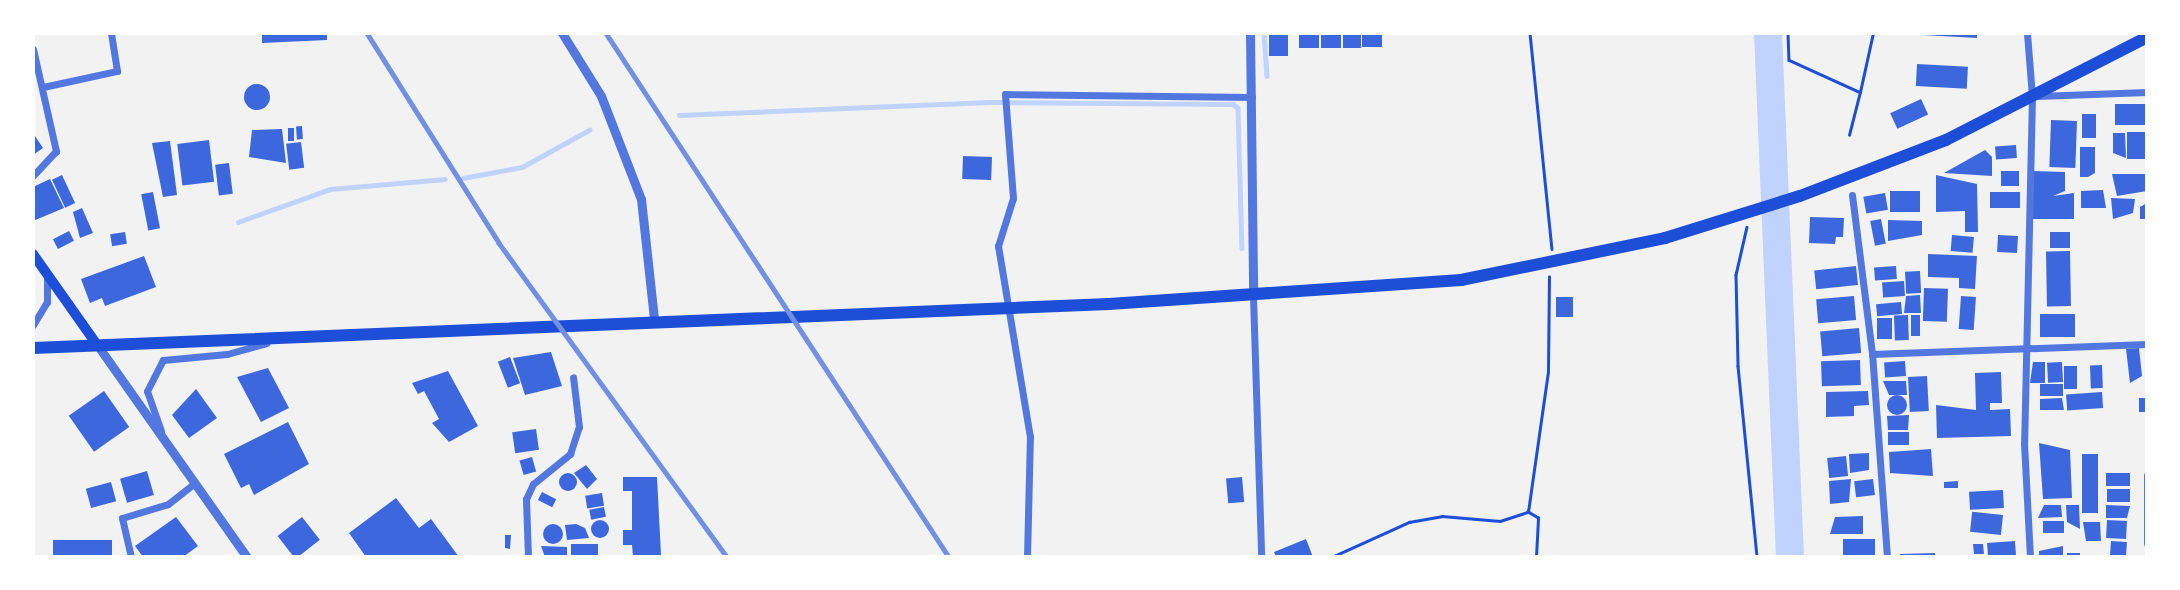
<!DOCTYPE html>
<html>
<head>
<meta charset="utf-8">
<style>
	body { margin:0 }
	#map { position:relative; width:2180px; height:590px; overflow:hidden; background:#f2f2f2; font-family:"Space Grotesk",sans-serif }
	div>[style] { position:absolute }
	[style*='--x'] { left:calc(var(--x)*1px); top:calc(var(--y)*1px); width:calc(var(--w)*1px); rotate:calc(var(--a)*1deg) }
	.stream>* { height:4.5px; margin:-2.25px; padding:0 2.25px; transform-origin:2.25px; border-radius:2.25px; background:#bfd3fe }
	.river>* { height:28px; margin:-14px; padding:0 14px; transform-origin:14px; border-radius:14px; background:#bfd3fe }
	.building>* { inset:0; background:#3d67dc; transform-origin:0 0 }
	.round { border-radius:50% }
	.path>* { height:2.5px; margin:-1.25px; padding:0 1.25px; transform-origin:1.25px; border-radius:1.25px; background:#1d4ed8 }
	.minor>* { height:7px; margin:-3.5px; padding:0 3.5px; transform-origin:3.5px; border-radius:3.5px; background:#5277de }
	.tertiary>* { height:9px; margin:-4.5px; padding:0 4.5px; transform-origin:4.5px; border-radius:4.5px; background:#5277de }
	.primary>* { height:10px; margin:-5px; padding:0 5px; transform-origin:5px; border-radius:5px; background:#1d4ed8 }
	.trunk>* { height:12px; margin:-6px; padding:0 6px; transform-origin:6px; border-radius:6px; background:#1d4ed8 }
	.rail>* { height:4.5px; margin:-2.25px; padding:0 2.25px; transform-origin:2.25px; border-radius:2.25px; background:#7290e2 }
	span { translate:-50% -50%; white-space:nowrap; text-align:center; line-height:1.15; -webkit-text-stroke:5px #fff; paint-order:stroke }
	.frame { position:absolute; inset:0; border:35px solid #fff; pointer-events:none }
</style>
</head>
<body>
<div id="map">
	<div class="stream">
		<div style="--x:1264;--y:33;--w:43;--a:86"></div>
		<div style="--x:679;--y:115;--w:311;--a:-2.4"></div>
		<div style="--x:990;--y:102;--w:243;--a:0.5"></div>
		<div style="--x:1233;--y:104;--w:6;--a:39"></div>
		<div style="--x:1238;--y:108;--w:140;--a:88.4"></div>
		<div style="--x:463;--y:178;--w:60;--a:-10.6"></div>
		<div style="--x:522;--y:167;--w:77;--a:-28.9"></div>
		<div style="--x:238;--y:222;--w:98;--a:-19.7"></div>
		<div style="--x:330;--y:189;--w:115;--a:-5"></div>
	</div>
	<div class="river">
		<div style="--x:1768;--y:33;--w:524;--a:87.6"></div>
	</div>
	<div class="building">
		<div style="clip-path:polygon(262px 33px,327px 33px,327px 40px,262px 43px)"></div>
		<div style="left:1269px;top:33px;width:19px;height:23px"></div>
		<div style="left:1299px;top:33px;width:20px;height:15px"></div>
		<div style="left:1321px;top:33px;width:20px;height:15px"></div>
		<div style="left:1343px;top:33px;width:18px;height:15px"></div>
		<div style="left:1362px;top:33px;width:20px;height:14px"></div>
		<div style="clip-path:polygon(1923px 33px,1977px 33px,1977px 38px,1923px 35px)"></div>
		<div style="left:1917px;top:64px;width:51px;height:22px;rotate:3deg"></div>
		<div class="round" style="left:244px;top:84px;width:26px;height:26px"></div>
		<div style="left:1921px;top:99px;width:17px;height:34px;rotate:65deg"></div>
		<div style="left:2115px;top:104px;width:32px;height:21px"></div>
		<div style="left:2082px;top:114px;width:14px;height:24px"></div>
		<div style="left:2051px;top:120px;width:26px;height:47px;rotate:2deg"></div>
		<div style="left:302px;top:126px;width:13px;height:6px;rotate:86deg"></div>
		<div style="left:288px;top:128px;width:6px;height:13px"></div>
		<div style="clip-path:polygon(282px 129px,286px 163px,249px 157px,252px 130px)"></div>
		<div style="left:2127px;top:132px;width:20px;height:27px"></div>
		<div style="clip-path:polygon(33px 133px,43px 148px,33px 155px)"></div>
		<div style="clip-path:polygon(2113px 133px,2125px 133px,2126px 158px,2113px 153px)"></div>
		<div style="left:209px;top:140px;width:42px;height:32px;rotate:83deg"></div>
		<div style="clip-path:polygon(170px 141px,177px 195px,163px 197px,152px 143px)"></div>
		<div style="left:301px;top:142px;width:26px;height:15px;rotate:83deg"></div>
		<div style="left:2016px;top:145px;width:13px;height:21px;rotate:86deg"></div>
		<div style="clip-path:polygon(2080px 147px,2095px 147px,2095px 173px,2088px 177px,2080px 177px)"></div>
		<div style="clip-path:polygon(1985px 150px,1992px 157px,1992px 176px,1944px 173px)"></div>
		<div style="left:963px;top:156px;width:29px;height:23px;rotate:2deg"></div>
		<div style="left:229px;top:163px;width:31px;height:14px;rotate:83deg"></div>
		<div style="left:2001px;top:171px;width:18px;height:15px"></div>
		<div style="clip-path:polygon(2032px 171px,2065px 172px,2065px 191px,2053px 196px,2074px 193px,2074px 219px,2031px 219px)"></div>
		<div style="clip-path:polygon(2112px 174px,2147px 174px,2147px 191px,2117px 196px)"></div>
		<div style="left:62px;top:175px;width:31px;height:11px;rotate:65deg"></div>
		<div style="clip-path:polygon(1936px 175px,1977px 184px,1978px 232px,1965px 232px,1965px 211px,1936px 212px)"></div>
		<div style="clip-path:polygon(50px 179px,64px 208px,33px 221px,33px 187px)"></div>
		<div style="clip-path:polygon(2103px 190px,2106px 208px,2081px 208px,2081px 191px)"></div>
		<div style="left:1890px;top:191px;width:30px;height:21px"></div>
		<div style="left:153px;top:192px;width:37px;height:12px;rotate:79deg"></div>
		<div style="left:1990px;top:192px;width:30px;height:16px"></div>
		<div style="left:1885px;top:193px;width:17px;height:22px;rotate:80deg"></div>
		<div style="clip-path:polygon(2111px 198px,2135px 199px,2133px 213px,2113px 219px)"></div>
		<div style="clip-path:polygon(2147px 203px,2147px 219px,2140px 219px,2140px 207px)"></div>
		<div style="clip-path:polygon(82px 208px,93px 233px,80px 238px,73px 212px)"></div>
		<div style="clip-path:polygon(1810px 217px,1844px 218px,1843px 237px,1836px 237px,1835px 244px,1809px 243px)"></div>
		<div style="left:1881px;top:219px;width:25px;height:11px;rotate:79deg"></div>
		<div style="clip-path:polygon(1888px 220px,1922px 221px,1922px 235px,1888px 241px)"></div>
		<div style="left:69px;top:231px;width:11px;height:18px;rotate:63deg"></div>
		<div style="left:125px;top:232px;width:12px;height:15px;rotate:81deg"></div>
		<div style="left:2050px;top:232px;width:20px;height:16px"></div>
		<div style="left:1952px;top:235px;width:22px;height:16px;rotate:5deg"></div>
		<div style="left:1998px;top:235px;width:20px;height:17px;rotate:3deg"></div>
		<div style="left:2070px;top:251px;width:55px;height:24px;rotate:89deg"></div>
		<div style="clip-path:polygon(1928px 254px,1977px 256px,1975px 289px,1959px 288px,1959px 278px,1928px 277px)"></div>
		<div style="clip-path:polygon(144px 256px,156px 287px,105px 306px,102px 298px,90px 303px,81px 279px)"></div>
		<div style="left:1856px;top:266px;width:19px;height:42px;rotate:84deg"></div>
		<div style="left:1896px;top:266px;width:13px;height:22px;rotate:86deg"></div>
		<div style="left:1920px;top:271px;width:22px;height:15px;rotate:87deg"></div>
		<div style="left:1904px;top:281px;width:15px;height:22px;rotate:86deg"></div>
		<div style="left:1924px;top:288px;width:24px;height:33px;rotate:2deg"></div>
		<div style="clip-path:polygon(1920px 295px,1921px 313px,1904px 313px,1906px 296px)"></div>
		<div style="left:1854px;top:296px;width:24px;height:38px;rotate:85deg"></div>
		<div style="left:1961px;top:296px;width:15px;height:33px;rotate:4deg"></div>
		<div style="left:1556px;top:297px;width:17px;height:20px"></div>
		<div style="left:1901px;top:302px;width:12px;height:25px;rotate:85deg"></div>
		<div style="left:2075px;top:314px;width:23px;height:35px;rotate:90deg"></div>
		<div style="left:1908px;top:315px;width:25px;height:14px;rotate:88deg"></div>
		<div style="left:1911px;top:315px;width:9px;height:21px"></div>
		<div style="left:1877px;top:318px;width:15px;height:21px"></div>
		<div style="left:1859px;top:328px;width:25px;height:39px;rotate:85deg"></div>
		<div style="clip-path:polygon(2139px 348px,2142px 376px,2130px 383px,2126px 349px)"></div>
		<div style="clip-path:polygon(551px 352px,562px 386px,525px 395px,513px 358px)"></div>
		<div style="left:510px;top:357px;width:28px;height:13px;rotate:69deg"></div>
		<div style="left:1860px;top:360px;width:25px;height:39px;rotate:88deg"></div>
		<div style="left:1905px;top:361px;width:15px;height:21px;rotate:86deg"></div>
		<div style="clip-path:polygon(2033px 362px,2045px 362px,2045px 383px,2030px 383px)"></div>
		<div style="left:2062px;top:362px;width:20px;height:15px;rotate:87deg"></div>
		<div style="left:2102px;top:365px;width:23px;height:12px;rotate:88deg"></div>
		<div style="left:2064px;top:366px;width:13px;height:23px"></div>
		<div style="clip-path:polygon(268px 368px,289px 408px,261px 422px,237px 377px)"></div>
		<div style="clip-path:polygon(448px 371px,478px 426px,449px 442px,432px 423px,439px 419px,424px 391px,418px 394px,412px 383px)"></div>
		<div style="clip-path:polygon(2001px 372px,2002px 403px,1990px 403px,1990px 410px,2010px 409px,2011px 436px,1937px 438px,1936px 405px,1976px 410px,1975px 373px)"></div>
		<div style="left:1927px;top:376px;width:35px;height:19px;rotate:87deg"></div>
		<div style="clip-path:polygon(1883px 381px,1906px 381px,1907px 395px,1889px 395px)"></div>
		<div style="left:2063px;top:384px;width:12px;height:23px;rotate:90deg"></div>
		<div style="clip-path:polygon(196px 389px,217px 418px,189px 438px,172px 415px)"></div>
		<div style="left:104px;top:391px;width:44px;height:43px;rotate:55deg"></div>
		<div style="clip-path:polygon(1868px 391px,1869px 405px,1854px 406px,1854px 416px,1826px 417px,1826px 392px)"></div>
		<div style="left:2102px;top:392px;width:16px;height:36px;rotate:86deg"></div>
		<div class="round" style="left:1887px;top:395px;width:20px;height:20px"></div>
		<div style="clip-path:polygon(2062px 398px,2064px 410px,2040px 410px,2040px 399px)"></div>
		<div style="left:2139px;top:398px;width:8px;height:14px"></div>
		<div style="clip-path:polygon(1909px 415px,1908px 430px,1888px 430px,1887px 416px)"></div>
		<div style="clip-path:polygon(288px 422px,309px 464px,254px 495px,249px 484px,241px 488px,224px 454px)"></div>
		<div style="left:536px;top:429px;width:21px;height:24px;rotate:82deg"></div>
		<div style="left:1888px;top:432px;width:21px;height:13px"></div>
		<div style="clip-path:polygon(2039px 443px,2070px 450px,2072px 498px,2043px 499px)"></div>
		<div style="clip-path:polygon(1931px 449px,1933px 476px,1890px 473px,1889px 452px)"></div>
		<div style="clip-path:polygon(1869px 453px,1869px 470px,1850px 473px,1849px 454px)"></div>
		<div style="left:2082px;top:454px;width:16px;height:59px"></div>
		<div style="left:1846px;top:456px;width:20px;height:19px;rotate:84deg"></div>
		<div style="left:532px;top:457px;width:15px;height:13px;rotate:74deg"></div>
		<div style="clip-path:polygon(586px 465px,597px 479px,587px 489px,574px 473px)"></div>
		<div style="left:147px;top:471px;width:25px;height:28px;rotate:74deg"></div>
		<div class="round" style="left:559px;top:473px;width:18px;height:18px"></div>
		<div style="left:2106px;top:473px;width:24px;height:13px"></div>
		<div style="clip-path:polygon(623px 477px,657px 477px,661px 555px,633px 556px,632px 545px,623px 545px,623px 530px,632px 530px,632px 491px,623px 491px)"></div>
		<div style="left:1242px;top:477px;width:25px;height:16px;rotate:85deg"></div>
		<div style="clip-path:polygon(1851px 479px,1849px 502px,1830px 504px,1829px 481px)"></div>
		<div style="left:1873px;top:479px;width:16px;height:19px;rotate:83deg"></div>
		<div style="clip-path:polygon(1958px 481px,1958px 488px,1944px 488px,1944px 482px)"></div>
		<div style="left:111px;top:482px;width:20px;height:26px;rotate:75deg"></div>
		<div style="left:2107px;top:489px;width:23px;height:13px"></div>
		<div style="left:2003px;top:490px;width:18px;height:34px;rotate:87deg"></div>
		<div style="left:542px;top:492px;width:16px;height:9px;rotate:27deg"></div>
		<div style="left:602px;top:493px;width:13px;height:17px;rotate:81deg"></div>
		<div style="clip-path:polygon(396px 498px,419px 528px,431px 519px,459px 557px,366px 557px,349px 533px)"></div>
		<div style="clip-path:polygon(2044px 505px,2061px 505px,2062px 517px,2038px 518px)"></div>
		<div style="clip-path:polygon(2066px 505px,2079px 505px,2080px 529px,2067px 522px)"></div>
		<div style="clip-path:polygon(2106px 505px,2130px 506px,2127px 518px,2106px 518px)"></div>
		<div style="left:604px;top:507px;width:10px;height:15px;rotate:79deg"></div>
		<div style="left:2003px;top:515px;width:20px;height:31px;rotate:96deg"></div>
		<div style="clip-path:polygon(1863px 516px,1863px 534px,1830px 534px,1835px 517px)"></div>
		<div style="clip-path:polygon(176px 517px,198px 546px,183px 557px,143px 557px,135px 546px)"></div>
		<div style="left:302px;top:517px;width:29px;height:31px;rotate:52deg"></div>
		<div class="round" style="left:591px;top:520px;width:18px;height:18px"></div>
		<div style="left:2107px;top:520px;width:20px;height:18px;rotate:3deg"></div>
		<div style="left:2064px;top:521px;width:12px;height:21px;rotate:90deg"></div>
		<div style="clip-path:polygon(2083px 522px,2100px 522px,2101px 541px,2086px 541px)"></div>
		<div class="round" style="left:543px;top:524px;width:20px;height:20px"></div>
		<div style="clip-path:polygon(576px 524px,585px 528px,589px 538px,567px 540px,565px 525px)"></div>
		<div style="clip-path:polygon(505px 535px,511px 535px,510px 549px,505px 548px)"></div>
		<div style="clip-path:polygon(1306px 539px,1313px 557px,1276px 557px,1274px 552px)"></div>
		<div style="left:1843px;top:539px;width:32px;height:18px"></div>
		<div style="left:53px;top:540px;width:59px;height:17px"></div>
		<div style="left:2015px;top:541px;width:16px;height:28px;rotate:86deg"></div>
		<div style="left:2111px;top:541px;width:16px;height:16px;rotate:4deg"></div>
		<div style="left:598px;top:544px;width:13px;height:27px;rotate:90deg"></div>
		<div style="clip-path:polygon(1973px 544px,1983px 544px,1984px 554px,1974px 554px)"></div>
		<div style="clip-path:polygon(541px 546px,567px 547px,567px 557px,545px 557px)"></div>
		<div style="clip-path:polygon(2063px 546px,2063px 557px,2039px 557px,2039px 551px)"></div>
		<div style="clip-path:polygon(1935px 553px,1935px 557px,1900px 557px,1900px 554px)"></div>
		<div style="left:2067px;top:553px;width:13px;height:4px"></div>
	</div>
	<div class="path">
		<div style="--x:1530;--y:33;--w:217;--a:84.2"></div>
		<div style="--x:1788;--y:33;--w:27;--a:88"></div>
		<div style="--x:1789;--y:60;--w:78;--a:24.3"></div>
		<div style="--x:1860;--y:92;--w:60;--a:-77.6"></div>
		<div style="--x:1849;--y:135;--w:44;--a:-75.7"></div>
		<div style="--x:1747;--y:227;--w:49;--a:102.9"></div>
		<div style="--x:1736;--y:275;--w:91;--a:88.7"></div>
		<div style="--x:1738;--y:366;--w:192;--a:84.3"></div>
		<div style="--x:1332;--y:557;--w:85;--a:-24.4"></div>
		<div style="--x:1409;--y:522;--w:34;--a:-10"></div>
		<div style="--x:1442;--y:516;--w:58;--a:4.9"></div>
		<div style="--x:1500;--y:521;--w:29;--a:-18"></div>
		<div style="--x:1536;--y:557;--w:39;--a:-87"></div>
		<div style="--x:1538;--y:518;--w:12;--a:-149"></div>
		<div style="--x:1528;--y:512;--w:142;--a:-81.9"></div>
		<div style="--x:1548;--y:371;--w:94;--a:-89.4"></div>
	</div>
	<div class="minor">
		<div style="--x:2027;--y:33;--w:63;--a:85.5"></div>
		<div style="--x:2032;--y:96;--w:347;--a:91.3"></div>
		<div style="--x:2024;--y:443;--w:114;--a:87"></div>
		<div style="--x:33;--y:49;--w:105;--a:77.3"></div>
		<div style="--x:56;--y:151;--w:34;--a:133"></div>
		<div style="--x:43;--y:87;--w:76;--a:-12.2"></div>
		<div style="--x:117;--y:71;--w:38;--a:-99"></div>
		<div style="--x:2037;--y:96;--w:110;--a:-2.1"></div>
		<div style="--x:1852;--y:195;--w:160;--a:82.8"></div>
		<div style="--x:1253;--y:296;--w:261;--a:88.2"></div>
		<div style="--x:33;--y:325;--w:27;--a:-59"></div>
		<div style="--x:47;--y:302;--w:27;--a:-90"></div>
		<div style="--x:161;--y:431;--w:42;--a:-109.3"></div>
		<div style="--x:147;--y:391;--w:35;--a:-63"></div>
		<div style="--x:163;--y:360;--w:64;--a:-5.4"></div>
		<div style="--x:227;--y:354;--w:41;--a:-15.4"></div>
		<div style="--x:2147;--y:475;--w:68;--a:90"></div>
		<div style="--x:131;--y:557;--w:40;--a:-103"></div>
		<div style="--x:122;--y:518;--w:48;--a:-16.9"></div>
		<div style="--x:168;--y:504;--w:34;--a:-38"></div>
		<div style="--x:528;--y:557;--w:58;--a:-92"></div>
		<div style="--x:526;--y:499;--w:17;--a:-65"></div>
		<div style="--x:533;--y:484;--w:48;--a:-39"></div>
		<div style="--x:570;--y:454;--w:28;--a:-72"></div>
		<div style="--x:579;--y:427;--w:50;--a:-96.8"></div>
		<div style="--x:1027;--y:557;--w:120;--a:-88.6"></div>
		<div style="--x:1030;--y:437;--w:194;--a:-99.5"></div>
		<div style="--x:998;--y:246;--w:50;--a:-72.6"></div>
		<div style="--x:1013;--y:198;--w:104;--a:-94.4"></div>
		<div style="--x:1005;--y:94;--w:247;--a:0.7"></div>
		<div style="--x:1887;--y:557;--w:204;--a:-94.2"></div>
		<div style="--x:1872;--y:354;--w:275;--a:-2.1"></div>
	</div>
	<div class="tertiary">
		<div style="--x:562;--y:33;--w:74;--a:58.2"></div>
		<div style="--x:601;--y:96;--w:110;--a:68.8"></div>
		<div style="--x:641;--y:199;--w:120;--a:83.8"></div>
		<div style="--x:1250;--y:33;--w:263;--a:89.3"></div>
		<div style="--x:98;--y:346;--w:258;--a:54.8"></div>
	</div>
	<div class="primary">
		<div style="--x:33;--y:254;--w:113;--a:54.8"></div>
	</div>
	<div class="trunk">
		<div style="--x:33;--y:348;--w:1077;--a:-2.34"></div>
		<div style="--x:1109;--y:304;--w:353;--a:-3.9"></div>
		<div style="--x:1461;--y:280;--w:208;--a:-11.6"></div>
		<div style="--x:1665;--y:238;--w:141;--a:-17.3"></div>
		<div style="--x:1800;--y:196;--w:156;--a:-21"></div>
		<div style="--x:1946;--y:140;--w:226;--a:-27.1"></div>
	</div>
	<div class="rail">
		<div style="--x:367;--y:33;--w:248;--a:57.8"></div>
		<div style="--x:499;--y:243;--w:388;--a:54"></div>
		<div style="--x:606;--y:33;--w:626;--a:56.79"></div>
	</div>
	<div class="frame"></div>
</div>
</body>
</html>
